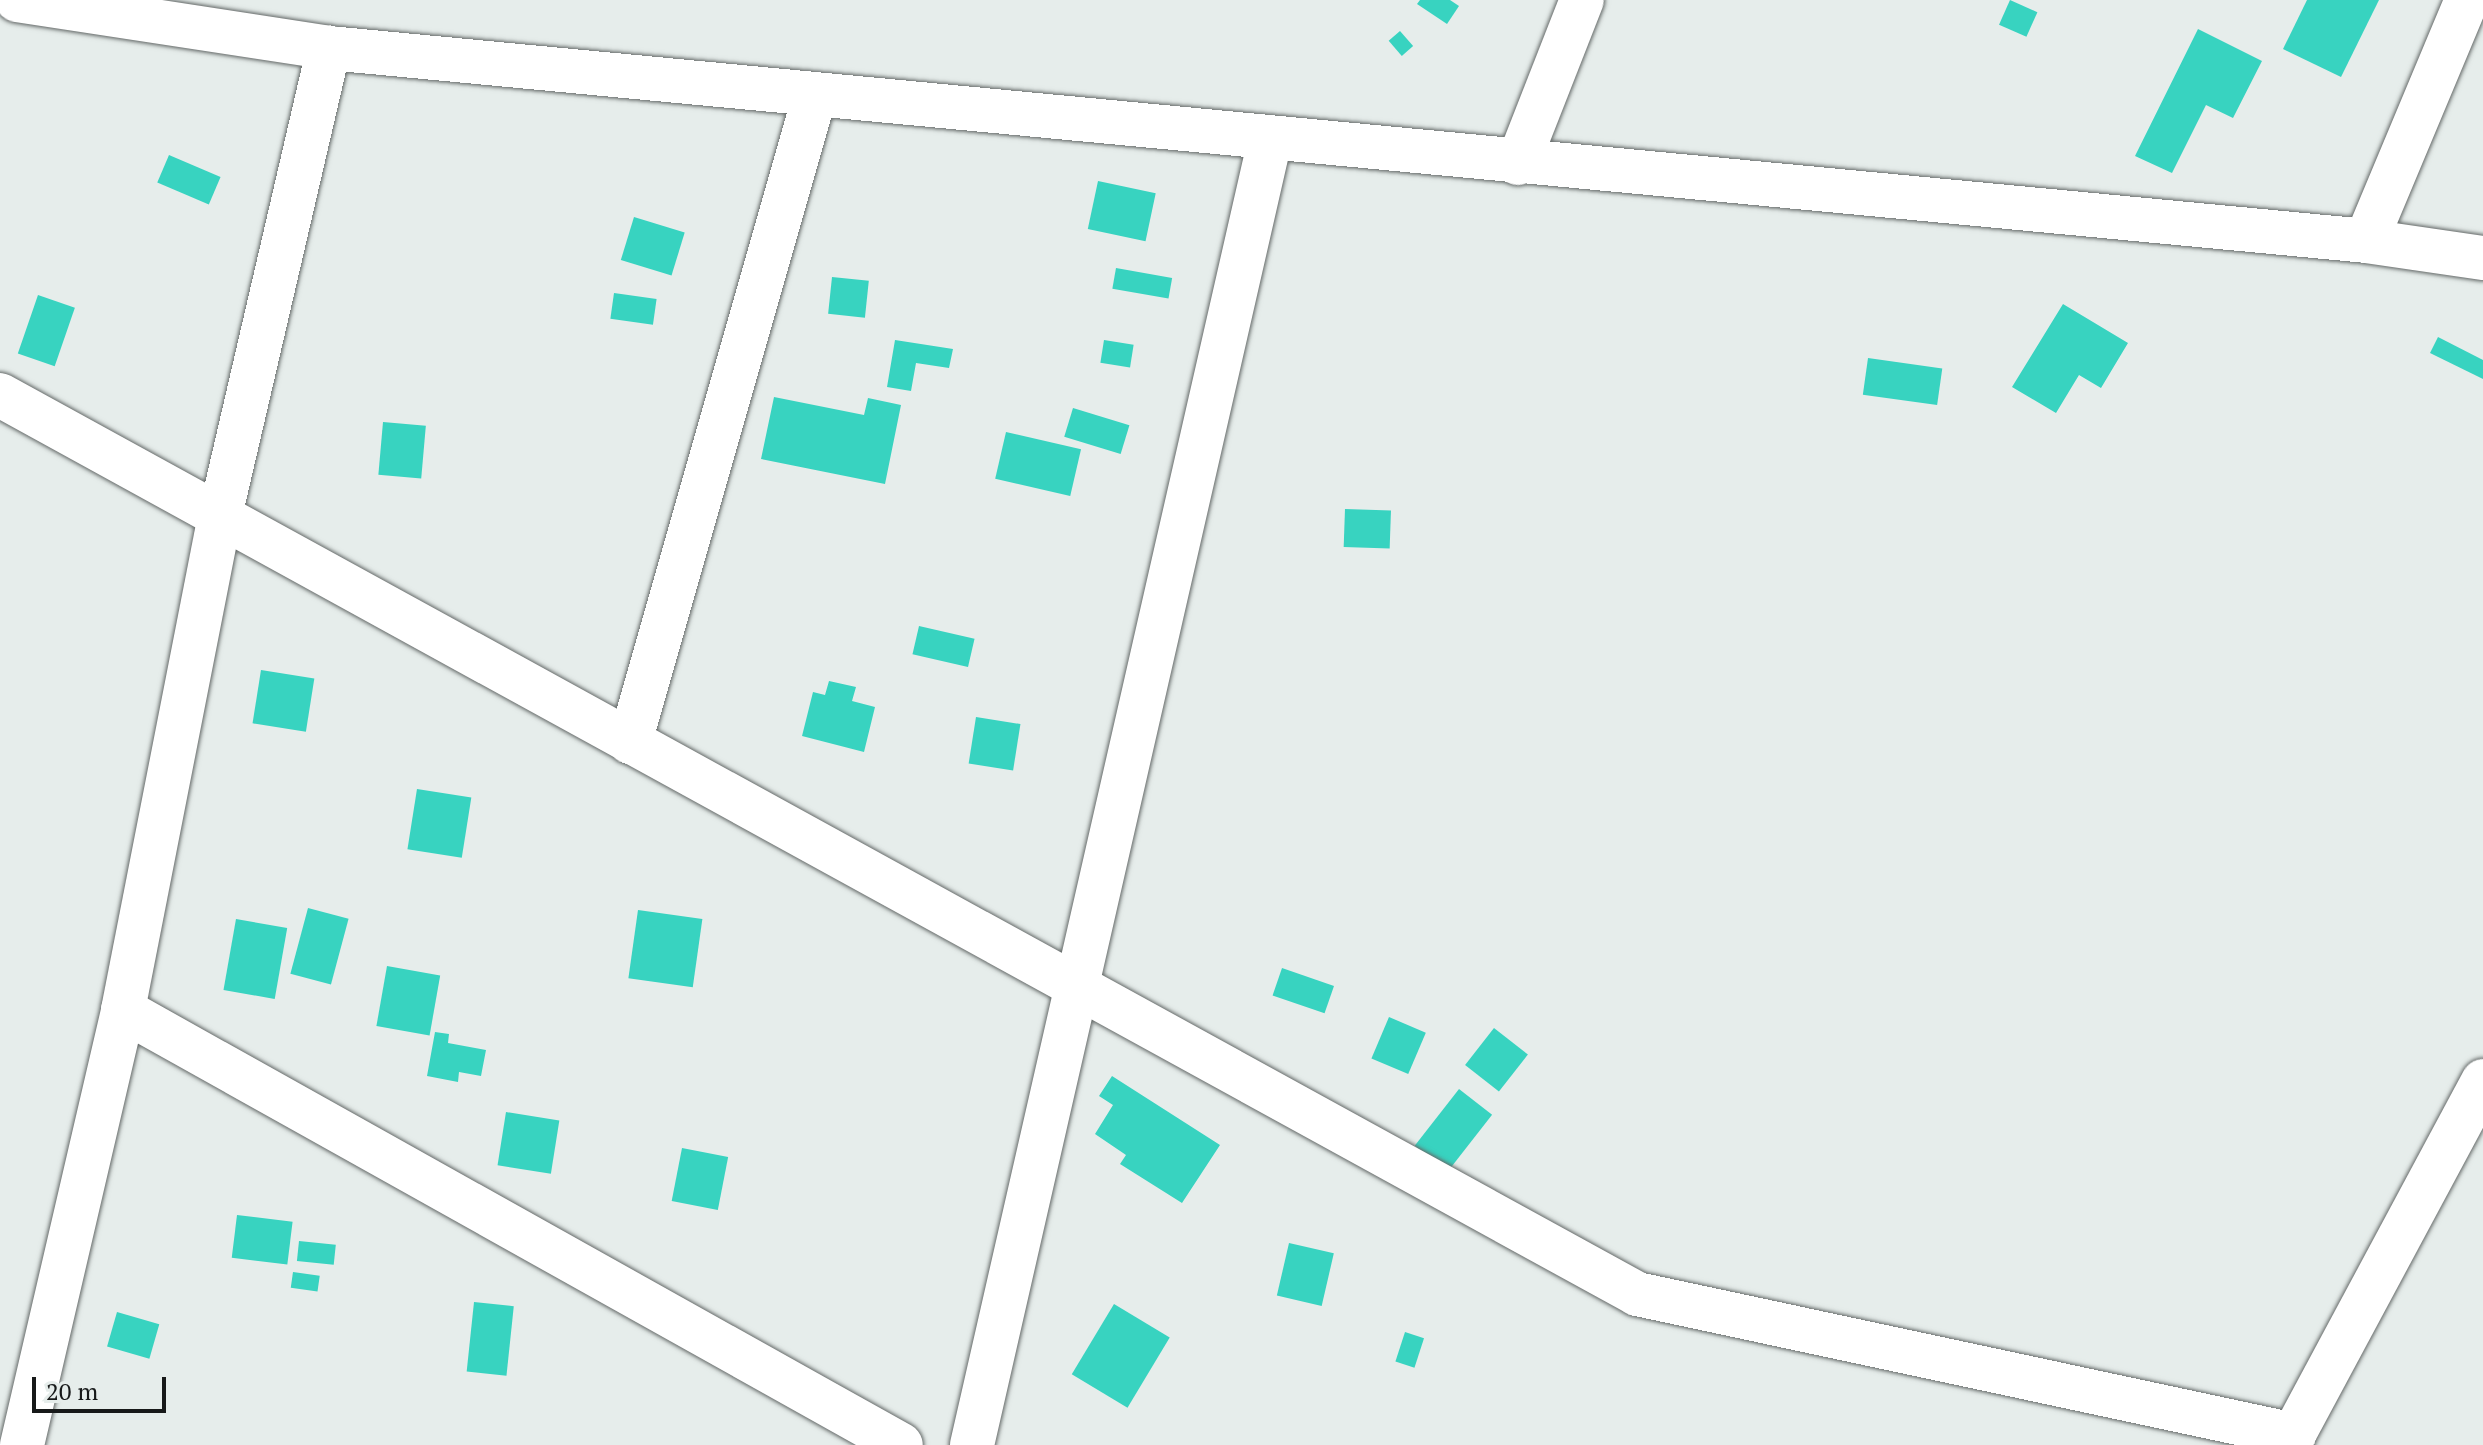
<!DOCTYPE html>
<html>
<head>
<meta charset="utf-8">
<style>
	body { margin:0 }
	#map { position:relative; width:2483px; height:1445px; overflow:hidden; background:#e6edeb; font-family:"PT Serif",serif }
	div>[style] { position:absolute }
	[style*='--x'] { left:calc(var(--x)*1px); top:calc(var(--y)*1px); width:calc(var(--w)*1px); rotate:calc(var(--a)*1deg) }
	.building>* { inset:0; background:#38d3c0; transform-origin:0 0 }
	.roads { filter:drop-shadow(0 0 2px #646968) drop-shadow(0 0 2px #646968) }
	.minor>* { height:44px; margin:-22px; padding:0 22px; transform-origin:22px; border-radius:22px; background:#fff }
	span { translate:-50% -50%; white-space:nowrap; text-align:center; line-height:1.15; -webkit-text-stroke:7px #e6edeb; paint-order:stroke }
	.scale { position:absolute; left:32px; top:1377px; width:134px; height:36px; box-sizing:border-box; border:4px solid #171919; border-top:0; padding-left:10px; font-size:24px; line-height:28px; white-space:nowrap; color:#171919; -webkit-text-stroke:6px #e6edeb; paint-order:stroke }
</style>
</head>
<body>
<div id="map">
	<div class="building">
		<div style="clip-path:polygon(1420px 0,1450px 0,1459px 6px,1447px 24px,1417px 4px)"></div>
		<div style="left:2010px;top:0;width:30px;height:27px;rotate:24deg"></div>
		<div style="clip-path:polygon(2307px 0,2379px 0,2341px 77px,2283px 49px)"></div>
		<div style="clip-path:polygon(2198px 29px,2262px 61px,2233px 118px,2206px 105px,2172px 173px,2135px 156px)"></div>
		<div style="left:1400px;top:31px;width:20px;height:15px;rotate:49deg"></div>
		<div style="left:169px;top:155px;width:56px;height:30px;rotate:23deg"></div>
		<div style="left:1098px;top:181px;width:59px;height:49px;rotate:12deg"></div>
		<div style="left:634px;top:217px;width:53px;height:45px;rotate:17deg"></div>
		<div style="left:1116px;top:268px;width:57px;height:21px;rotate:10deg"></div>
		<div style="left:832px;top:277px;width:37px;height:37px;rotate:6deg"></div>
		<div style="left:614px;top:293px;width:43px;height:26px;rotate:8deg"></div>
		<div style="left:38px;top:295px;width:39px;height:62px;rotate:19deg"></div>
		<div style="clip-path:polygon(2063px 304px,2128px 343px,2101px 388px,2079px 375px,2056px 413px,2012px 387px)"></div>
		<div style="clip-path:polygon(2438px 337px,2483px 360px,2483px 379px,2430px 353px)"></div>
		<div style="clip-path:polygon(895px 340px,953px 349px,949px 368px,916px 363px,911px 391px,887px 387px)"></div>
		<div style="left:1104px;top:340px;width:30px;height:23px;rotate:9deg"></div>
		<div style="left:1868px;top:358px;width:75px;height:37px;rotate:8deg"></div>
		<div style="clip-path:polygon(774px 397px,864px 415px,868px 398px,901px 405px,885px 484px,761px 459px)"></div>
		<div style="left:1073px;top:408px;width:59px;height:30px;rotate:17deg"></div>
		<div style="left:383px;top:422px;width:43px;height:53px;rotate:5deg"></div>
		<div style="left:1006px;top:432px;width:77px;height:48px;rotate:13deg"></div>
		<div style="left:1345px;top:509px;width:46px;height:38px;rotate:2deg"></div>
		<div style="left:919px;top:626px;width:57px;height:29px;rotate:13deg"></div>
		<div style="left:261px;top:670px;width:54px;height:54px;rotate:9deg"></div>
		<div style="clip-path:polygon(829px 681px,856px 687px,852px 701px,875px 707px,864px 752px,802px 736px,813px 692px,825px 695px)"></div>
		<div style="left:976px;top:717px;width:45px;height:47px;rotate:9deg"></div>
		<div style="left:417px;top:789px;width:55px;height:61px;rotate:9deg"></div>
		<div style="left:308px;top:908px;width:42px;height:68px;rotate:15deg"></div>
		<div style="left:638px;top:910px;width:65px;height:69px;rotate:8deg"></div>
		<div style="left:236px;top:919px;width:52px;height:72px;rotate:10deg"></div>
		<div style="left:387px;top:966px;width:54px;height:61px;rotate:10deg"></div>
		<div style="left:1282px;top:968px;width:55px;height:29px;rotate:19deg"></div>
		<div style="left:1389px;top:1017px;width:40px;height:45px;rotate:23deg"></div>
		<div style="left:1494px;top:1028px;width:43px;height:47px;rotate:38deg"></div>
		<div style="clip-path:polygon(435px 1032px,449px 1034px,448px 1043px,486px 1050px,481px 1076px,459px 1072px,458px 1082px,427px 1076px)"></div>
		<div style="clip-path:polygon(1112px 1076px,1220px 1145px,1182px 1203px,1120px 1164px,1126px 1155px,1095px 1134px,1113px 1105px,1099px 1096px)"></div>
		<div style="left:1459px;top:1089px;width:42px;height:72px;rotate:38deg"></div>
		<div style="left:506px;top:1112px;width:54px;height:54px;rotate:9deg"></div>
		<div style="left:682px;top:1148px;width:47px;height:54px;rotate:11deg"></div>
		<div style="left:237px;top:1215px;width:56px;height:43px;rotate:7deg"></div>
		<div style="left:299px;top:1241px;width:37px;height:20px;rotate:6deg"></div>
		<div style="left:1289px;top:1243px;width:46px;height:54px;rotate:13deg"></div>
		<div style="left:293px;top:1272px;width:27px;height:16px;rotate:8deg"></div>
		<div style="left:474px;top:1302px;width:40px;height:70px;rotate:6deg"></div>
		<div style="left:1114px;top:1304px;width:65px;height:82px;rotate:31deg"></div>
		<div style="left:117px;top:1312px;width:44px;height:36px;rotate:16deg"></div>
		<div style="left:1405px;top:1332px;width:20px;height:31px;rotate:18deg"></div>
	</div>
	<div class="roads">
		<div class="minor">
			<div style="--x:17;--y:0;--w:316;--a:8.7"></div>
			<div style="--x:329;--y:48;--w:2046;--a:5.41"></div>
			<div style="--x:2366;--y:241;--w:118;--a:8.3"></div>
			<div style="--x:1518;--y:163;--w:175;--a:-68.6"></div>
			<div style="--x:2366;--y:241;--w:261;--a:-67.3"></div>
			<div style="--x:0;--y:395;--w:1868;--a:28.77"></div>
			<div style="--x:1637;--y:1294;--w:672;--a:12.11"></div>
			<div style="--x:630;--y:742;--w:670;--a:-74.05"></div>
			<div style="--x:123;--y:1010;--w:891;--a:29.21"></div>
			<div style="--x:22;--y:1445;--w:447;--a:-76.9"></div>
			<div style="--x:123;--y:1010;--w:499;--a:-78.9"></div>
			<div style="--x:219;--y:520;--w:485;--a:-76.9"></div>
			<div style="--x:972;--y:1445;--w:1339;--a:-77.14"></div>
			<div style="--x:2288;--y:1445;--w:413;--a:-61.8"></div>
		</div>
	</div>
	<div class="scale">20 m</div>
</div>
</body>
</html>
